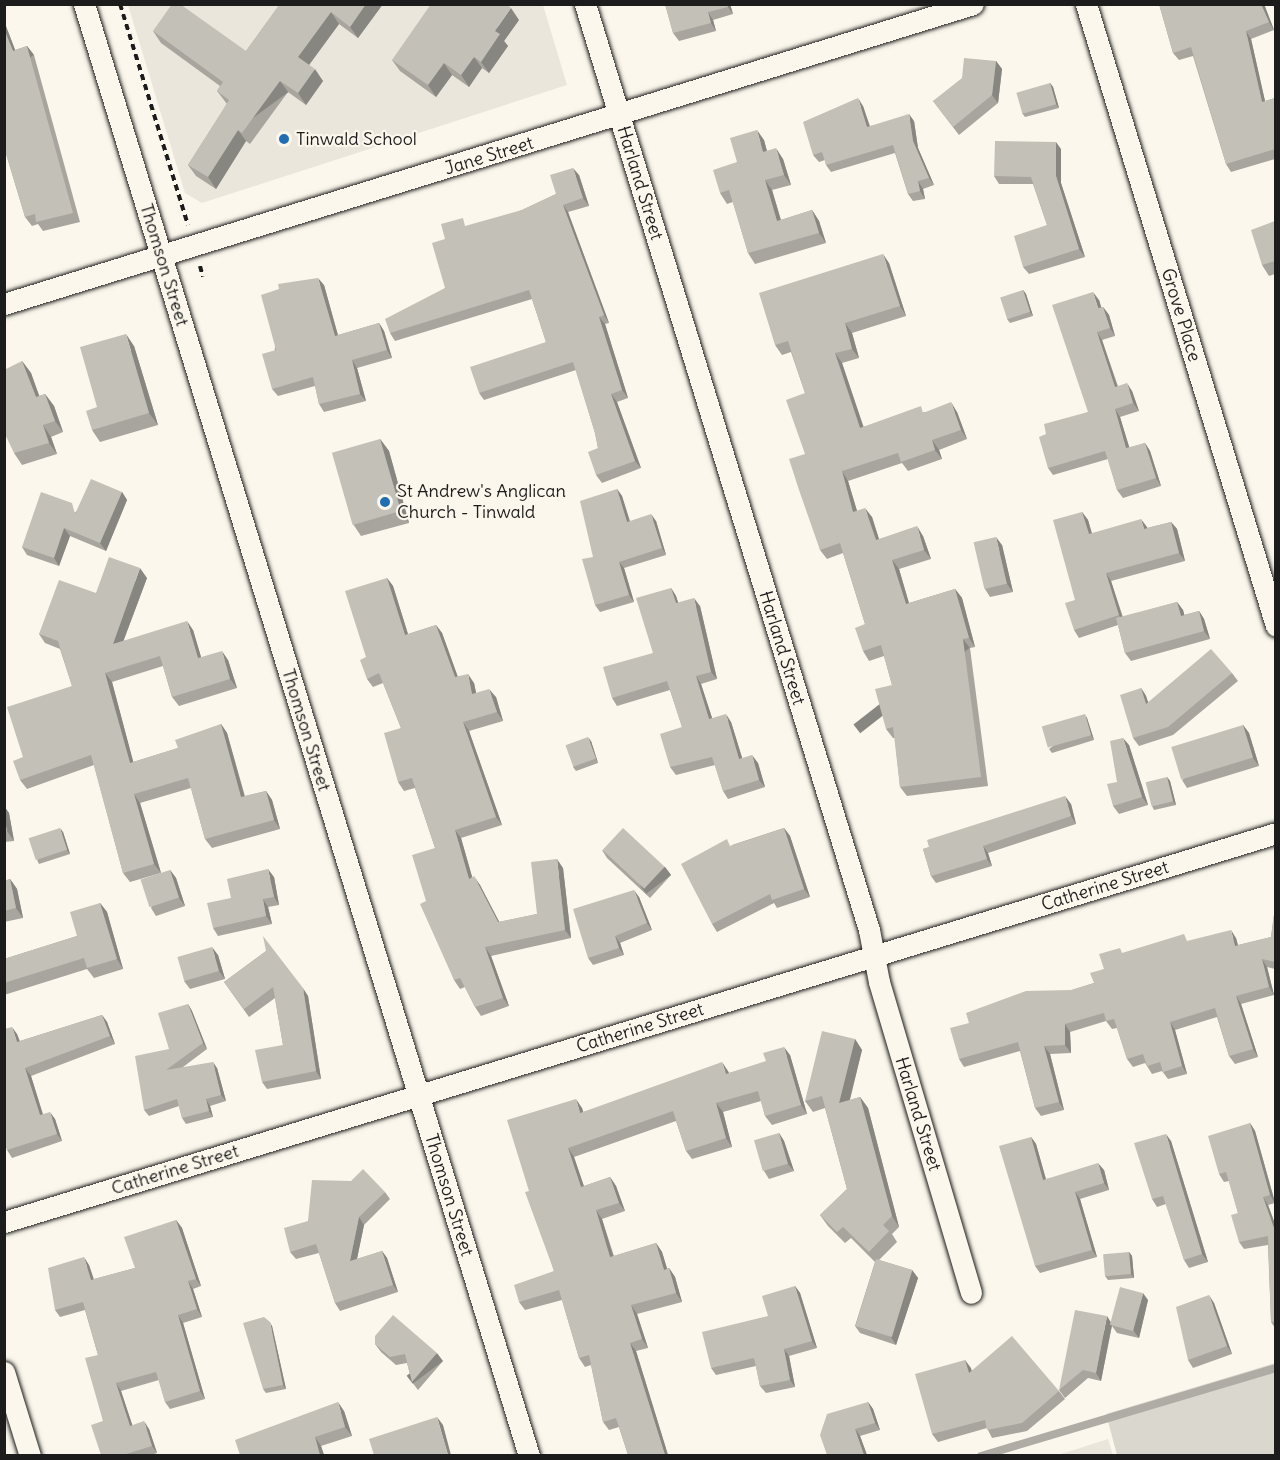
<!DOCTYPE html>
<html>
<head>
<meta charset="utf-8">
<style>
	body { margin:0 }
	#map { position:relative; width:1280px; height:1460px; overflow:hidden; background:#fbf7ec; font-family:Delius,sans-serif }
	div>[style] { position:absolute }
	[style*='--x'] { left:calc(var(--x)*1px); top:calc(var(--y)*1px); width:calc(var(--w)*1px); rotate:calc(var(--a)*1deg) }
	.built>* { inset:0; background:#eae6dc }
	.green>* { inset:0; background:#dad7ce }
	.stream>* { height:8px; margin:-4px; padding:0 4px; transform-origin:4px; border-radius:4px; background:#afaca5 }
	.path>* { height:4px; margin-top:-2px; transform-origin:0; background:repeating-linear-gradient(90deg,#1c1c1c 0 6px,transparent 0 10.5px) }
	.roads { filter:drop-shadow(0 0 2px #1c1c1c) drop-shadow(0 0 2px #1c1c1c) }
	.street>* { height:21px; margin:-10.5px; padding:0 10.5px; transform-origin:10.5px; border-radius:10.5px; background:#fbf7ec }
	.wall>* { inset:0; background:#a8a59e }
	.shaded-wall>* { inset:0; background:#888681; transform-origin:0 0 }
	.building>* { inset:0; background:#c3c0b8; transform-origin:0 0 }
	.dots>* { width:16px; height:16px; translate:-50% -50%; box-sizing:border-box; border:3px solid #fbf7ec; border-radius:50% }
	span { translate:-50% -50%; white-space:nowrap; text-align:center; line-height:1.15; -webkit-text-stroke:4.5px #fbf7ec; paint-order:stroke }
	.poi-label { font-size:18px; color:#1c1c1c }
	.left { translate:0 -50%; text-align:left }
	.street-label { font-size:18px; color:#1c1c1c }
	.frame { position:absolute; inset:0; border:6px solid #1c1c1c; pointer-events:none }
</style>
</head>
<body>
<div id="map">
	<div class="built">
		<div style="clip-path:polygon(128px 5px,543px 5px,567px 85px,202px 203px,185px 193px)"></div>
		<div style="clip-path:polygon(1108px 1439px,1113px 1455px,1058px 1455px)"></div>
	</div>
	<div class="green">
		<div style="clip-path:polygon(1275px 1363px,1275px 1455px,1117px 1455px,1106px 1414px)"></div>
	</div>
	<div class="stream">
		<div style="--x:981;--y:1456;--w:308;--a:-16.6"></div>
	</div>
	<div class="path">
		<div style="--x:120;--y:4;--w:231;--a:72.9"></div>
		<div style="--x:200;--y:266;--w:11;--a:75"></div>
	</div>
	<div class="roads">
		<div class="street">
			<div style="--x:84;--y:4;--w:1519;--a:72.96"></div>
			<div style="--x:585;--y:4;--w:969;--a:72.95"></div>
			<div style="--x:869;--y:930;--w:53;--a:79.1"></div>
			<div style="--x:879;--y:982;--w:324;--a:73.5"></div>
			<div style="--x:1086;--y:4;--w:650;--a:73.01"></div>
			<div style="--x:4;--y:304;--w:1014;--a:-17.2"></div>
			<div style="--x:4;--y:1222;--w:1330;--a:-17"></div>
			<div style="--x:4;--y:1372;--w:88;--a:72.8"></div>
		</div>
	</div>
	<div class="wall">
		<div style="clip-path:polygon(280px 4px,383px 4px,358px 38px,339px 24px,309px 65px,323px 81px,306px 105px,288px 92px,250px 144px,246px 141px,216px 189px,196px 176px,188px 165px,227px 104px,217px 91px,220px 86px,161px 43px,153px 31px,246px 51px)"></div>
		<div style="clip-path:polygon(665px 4px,730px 4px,733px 14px,713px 20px,716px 31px,679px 41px,673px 33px)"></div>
		<div style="clip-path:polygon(1159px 4px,1264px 4px,1274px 30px,1251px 39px,1265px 101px,1275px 98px,1275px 159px,1231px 172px,1226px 164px,1193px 56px,1179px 60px,1173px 53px)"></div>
		<div style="clip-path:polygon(519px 20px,504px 41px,508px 46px,489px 73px,482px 68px,469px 87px,452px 75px,436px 97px,400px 71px,392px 60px)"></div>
		<div style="clip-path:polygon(4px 21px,15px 50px,27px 46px,34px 55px,80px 222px,43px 231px,38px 224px,32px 226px,25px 217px,4px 147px)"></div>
		<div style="clip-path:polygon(996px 61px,1002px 69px,998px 103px,959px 135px,933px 101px)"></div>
		<div style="clip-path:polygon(1050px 83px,1053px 87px,1059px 108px,1025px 117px,1022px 113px)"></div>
		<div style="clip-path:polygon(863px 106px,870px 126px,914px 121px,918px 148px,934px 185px,923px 189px,925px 199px,913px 201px,908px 194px,895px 153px,831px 172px,826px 165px,825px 160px,819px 162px,813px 155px)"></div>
		<div style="clip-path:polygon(764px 140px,767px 151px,783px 159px,791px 185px,772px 190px,781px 220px,812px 210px,819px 221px,826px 243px,755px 264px,748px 253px,733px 202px,727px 204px,720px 193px,737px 162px)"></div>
		<div style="clip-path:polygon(1061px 149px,1061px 183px,1085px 257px,1029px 274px,1023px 267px,1047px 225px,1033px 184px,999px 184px,994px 176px)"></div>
		<div style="clip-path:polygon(579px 175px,589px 206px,568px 212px,609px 323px,605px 324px,628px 398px,617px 402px,641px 468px,602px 483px,596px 475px,598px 448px,595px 433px,576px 370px,484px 400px,479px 393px,546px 342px,532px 299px,395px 341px,390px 333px,445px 288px,445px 239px,522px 210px,556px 194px)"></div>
		<div style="clip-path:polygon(1275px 221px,1275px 274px,1269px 276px,1262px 265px)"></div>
		<div style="clip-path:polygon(889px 263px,906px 316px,852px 333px,859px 358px,842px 363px,863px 427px,925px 412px,957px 412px,967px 439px,939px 450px,942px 459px,908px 471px,902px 463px,848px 481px,857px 511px,872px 517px,879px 539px,923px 536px,931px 559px,899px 569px,909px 603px,955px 589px,962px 598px,975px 647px,970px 648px,988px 786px,907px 796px,900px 787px,895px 738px,893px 738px,886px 729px,892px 685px,884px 656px,869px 661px,863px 651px,865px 624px,843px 553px,827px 559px,820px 550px,805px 454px,805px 393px,791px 352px,782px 355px,775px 345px)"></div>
		<div style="clip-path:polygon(324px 285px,338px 335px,379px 323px,384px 331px,392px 358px,357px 368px,366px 401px,324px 412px,319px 404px,315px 386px,278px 396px,272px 389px,279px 289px)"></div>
		<div style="clip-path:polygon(1023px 290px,1026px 294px,1033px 316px,1010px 323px,1007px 319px)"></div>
		<div style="clip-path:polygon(1099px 300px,1101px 307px,1103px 307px,1109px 315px,1115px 336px,1102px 340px,1118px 386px,1132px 391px,1139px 411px,1120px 417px,1129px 448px,1145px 443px,1150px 451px,1161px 486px,1123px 498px,1117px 490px,1108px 459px,1053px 475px,1048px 468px,1046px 434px,1088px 412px)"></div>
		<div style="clip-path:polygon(134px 346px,158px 425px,100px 442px,92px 430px,97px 407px)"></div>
		<div style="clip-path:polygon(22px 361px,31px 373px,39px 396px,45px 394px,54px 406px,63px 432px,51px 437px,57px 454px,22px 465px,14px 453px)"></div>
		<div style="clip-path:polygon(380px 439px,389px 451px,409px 523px,361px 536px,353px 524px)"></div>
		<div style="clip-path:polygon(617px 489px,622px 496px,630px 521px,656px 521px,666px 555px,624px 568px,634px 602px,600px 612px,595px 605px,593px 557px)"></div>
		<div style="clip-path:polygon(122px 492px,127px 500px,106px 551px,70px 536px,59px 566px,27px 555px,22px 547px,77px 511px)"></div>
		<div style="clip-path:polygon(1082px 512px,1088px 520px,1092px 533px,1147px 528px,1171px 522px,1177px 529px,1185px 561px,1111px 581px,1123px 617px,1177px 602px,1183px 610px,1184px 615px,1199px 611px,1204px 619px,1210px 639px,1131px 661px,1125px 653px,1118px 625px,1079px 638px,1074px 630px,1075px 600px)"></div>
		<div style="clip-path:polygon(1002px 545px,1013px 592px,990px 597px,985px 589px)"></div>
		<div style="clip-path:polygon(147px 578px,123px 641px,193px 630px,201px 657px,228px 660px,237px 688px,179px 706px,172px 697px,163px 666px,112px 682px,133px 762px,178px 748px,221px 724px,227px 733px,245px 796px,266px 791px,272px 800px,280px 829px,212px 848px,205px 839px,191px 788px,140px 803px,161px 873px,130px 882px,123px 873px,94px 765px,27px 789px,20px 780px,23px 757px,72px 686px,60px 649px,45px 643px,39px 634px,96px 593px)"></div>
		<div style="clip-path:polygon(387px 578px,393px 586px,408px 634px,436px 625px,442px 633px,458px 677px,474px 683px,476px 693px,496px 697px,503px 721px,469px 731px,502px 825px,461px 838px,472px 877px,480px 885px,499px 922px,537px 914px,563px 868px,571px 938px,491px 956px,509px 1006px,481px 1016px,475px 1007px,465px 987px,460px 989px,454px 980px,426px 901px,435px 848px,415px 788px,404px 791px,398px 782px,401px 728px,383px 683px,373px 687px,367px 679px,366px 657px)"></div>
		<div style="clip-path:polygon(671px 588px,676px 596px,678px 603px,700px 606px,717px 679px,701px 684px,712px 718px,731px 722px,742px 758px,758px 763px,765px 787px,728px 799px,723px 791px,715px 765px,676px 775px,670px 767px,682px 727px,670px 690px,617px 706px,612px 698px,653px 653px)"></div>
		<div style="clip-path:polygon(1232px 673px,1238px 681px,1173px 735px,1139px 746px,1133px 738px,1141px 688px,1146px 696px,1148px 702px)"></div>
		<div style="clip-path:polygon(1087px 718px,1094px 740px,1052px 753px,1049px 749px)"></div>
		<div style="clip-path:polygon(1243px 725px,1249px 733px,1259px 766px,1187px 788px,1182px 780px)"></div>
		<div style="clip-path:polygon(591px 741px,598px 763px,576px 771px,573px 767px)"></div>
		<div style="clip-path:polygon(1129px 745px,1148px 805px,1119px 814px,1113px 806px,1117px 782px)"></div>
		<div style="clip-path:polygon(1167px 777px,1170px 781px,1176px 805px,1154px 810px,1152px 806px)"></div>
		<div style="clip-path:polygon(1071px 804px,1076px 824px,988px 853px,992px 866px,936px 883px,931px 876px,923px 849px)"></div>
		<div style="clip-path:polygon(4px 806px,9px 813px,14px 841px,4px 842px)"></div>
		<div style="clip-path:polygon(784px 828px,790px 836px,810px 897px,777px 908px,774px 903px,717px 932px,712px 924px,732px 845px)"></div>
		<div style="clip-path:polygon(63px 832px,70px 854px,39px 864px,37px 860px)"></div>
		<div style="clip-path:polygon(602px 850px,665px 867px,671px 875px,650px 898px,607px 858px)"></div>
		<div style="clip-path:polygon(170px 870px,176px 878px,185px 906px,156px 916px,151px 908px)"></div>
		<div style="clip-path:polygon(274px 877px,279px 905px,268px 907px,272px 924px,218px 936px,213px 928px,231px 898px)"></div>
		<div style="clip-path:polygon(10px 879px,17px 889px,23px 918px,4px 922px,4px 881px)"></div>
		<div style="clip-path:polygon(639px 897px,652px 930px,620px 943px,624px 955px,593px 965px,588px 958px)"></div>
		<div style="clip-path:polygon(100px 903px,107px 912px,123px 969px,94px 978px,87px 969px,4px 995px,4px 959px,77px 936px)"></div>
		<div style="clip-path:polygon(1275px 907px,1275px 969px,1267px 967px,1274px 995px,1241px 1004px,1258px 1057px,1235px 1064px,1229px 1056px,1217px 1017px,1175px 1030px,1187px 1074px,1168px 1079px,1162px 1071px,1152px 1074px,1147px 1066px,1145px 1063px,1133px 1067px,1127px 1059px,1117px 1028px,1112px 1029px,1106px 1021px,1070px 1032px,1071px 1053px,1050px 1054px,1064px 1110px,1041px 1116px,1035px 1108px,1020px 1051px,964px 1067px,959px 1059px,969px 1023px,1094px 983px,1104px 969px,1124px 953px,1189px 941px,1236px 938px,1238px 945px,1271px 937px)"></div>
		<div style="clip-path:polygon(266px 951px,308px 996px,321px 1079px,267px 1089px,262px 1082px,283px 1045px,275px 998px,249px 1017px,224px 982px)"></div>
		<div style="clip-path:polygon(218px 955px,225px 979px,190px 989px,184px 981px)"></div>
		<div style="clip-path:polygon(188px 1004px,192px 1011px,207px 1049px,183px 1067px,217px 1068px,226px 1101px,210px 1106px,213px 1117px,186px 1124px,182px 1118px,179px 1106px,149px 1116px,144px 1110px)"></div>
		<div style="clip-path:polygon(102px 1015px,107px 1022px,115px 1044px,31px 1076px,43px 1114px,55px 1119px,62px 1141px,12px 1158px,7px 1150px,17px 1034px,20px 1041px)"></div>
		<div style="clip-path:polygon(855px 1039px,862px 1050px,850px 1100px,860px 1097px,868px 1108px,899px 1227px,892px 1234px,897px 1242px,879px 1260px,912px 1270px,918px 1278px,896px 1345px,860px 1333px,855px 1326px,875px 1262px,851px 1238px,845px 1243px,828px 1226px,820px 1215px,847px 1189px,825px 1108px,813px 1112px,805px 1101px)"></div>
		<div style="clip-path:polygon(790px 1055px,807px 1114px,772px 1125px,765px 1116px,761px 1101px,723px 1112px,732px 1147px,692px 1159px,686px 1151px,676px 1121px,574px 1157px,584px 1186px,610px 1177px,616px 1186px,625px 1211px,602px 1219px,614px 1256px,656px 1243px,662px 1252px,667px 1269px,669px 1268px,675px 1277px,682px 1302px,637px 1314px,648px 1348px,636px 1351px,668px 1455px,628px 1455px,619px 1427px,609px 1430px,603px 1422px,591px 1365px,585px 1367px,579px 1358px,562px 1300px,525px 1310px,519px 1302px,554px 1271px,529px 1191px,582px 1108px,583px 1112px,728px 1071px,729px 1073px)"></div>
		<div style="clip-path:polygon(1250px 1123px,1255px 1131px,1275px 1202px,1275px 1203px,1268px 1205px,1275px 1224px,1275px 1328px,1271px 1322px,1268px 1245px,1244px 1249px,1239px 1242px,1238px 1213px,1229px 1181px,1224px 1182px,1219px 1174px)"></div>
		<div style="clip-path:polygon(779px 1133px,784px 1141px,794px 1171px,769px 1179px,764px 1171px)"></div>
		<div style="clip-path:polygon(1031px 1137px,1036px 1144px,1046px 1179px,1104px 1170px,1109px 1190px,1080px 1199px,1097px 1257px,1040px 1273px,1035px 1266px)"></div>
		<div style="clip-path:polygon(1171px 1141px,1208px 1262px,1189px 1268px,1184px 1260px,1166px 1204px,1157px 1207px,1152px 1199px)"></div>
		<div style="clip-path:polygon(385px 1192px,390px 1199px,364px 1225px,357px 1259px,382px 1251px,387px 1258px,398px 1292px,340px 1311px,335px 1303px,319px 1253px,296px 1259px,290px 1252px,308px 1221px)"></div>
		<div style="clip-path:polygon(176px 1220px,182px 1228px,201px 1286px,193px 1289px,202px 1317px,183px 1323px,205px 1399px,170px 1409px,165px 1402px,159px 1380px,121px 1391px,132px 1425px,149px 1429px,157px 1453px,151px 1455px,101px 1455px,103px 1421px,98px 1355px,85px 1310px,60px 1317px,55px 1310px,89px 1265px,94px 1279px,135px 1268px)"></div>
		<div style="clip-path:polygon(1129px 1252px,1132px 1256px,1134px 1278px,1108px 1280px,1105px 1276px)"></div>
		<div style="clip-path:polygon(795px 1286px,800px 1293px,817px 1348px,789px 1356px,795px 1387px,766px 1393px,760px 1386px,756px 1366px,716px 1375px,711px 1368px,768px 1316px)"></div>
		<div style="clip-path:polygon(1148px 1300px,1139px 1338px,1117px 1333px,1112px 1326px,1101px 1381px,1088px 1378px,1065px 1398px,1059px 1390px,1111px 1323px)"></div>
		<div style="clip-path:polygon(1214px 1303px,1232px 1354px,1193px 1368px,1188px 1360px)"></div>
		<div style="clip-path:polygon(272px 1326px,286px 1389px,266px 1393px,263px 1389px)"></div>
		<div style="clip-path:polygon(375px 1344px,443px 1361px,418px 1390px,412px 1382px,407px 1363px,396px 1365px,381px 1352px)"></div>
		<div style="clip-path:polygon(965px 1360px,971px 1370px,1059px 1391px,1065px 1399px,1027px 1431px,992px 1438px,987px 1428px,938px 1442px,932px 1434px)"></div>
		<div style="clip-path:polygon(868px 1402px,873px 1409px,880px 1430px,860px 1436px,867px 1455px,827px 1455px)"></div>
		<div style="clip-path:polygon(344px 1411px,352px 1436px,321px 1446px,324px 1455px,240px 1455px)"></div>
	</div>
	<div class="shaded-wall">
		<div style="clip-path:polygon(366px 4px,383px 4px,358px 38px,350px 27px)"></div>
		<div style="clip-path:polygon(727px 4px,730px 4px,733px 14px,728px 7px)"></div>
		<div style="clip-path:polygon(1261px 4px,1264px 4px,1274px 30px,1269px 22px)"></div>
		<div style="clip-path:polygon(511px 8px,519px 20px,504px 41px,508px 46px,489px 73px,481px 62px,495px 31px)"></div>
		<div style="clip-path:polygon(331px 12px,339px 24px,306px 69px,298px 57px)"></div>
		<div style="clip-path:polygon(708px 12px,713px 20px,716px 31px,711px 23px)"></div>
		<div style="clip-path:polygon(4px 21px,19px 60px,13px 51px,4px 29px)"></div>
		<div style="clip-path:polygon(1246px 31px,1251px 39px,1267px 110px,1262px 102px)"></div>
		<div style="left:27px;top:46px;width:11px;height:173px;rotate:52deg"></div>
		<div style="clip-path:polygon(474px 57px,482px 68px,469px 87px,461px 75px)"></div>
		<div style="clip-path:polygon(996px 61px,1002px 69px,998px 103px,992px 95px)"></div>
		<div style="clip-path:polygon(444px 63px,452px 75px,436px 97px,428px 85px)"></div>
		<div style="clip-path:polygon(315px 69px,323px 81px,306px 105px,298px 93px)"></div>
		<div style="left:280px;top:81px;width:14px;height:64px;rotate:54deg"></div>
		<div style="clip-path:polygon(1050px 83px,1053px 87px,1059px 108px,1056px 104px)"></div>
		<div style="clip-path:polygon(858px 98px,863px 106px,872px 134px,867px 127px)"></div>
		<div style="clip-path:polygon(909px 114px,914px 121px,918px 148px,934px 185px,929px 178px,913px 141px)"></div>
		<div style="clip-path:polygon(238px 130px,246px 141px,216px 189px,208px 177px)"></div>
		<div style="clip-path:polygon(757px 130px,764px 140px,770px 163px,763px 152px)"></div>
		<div style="clip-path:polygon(1056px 142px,1061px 149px,1061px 183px,1085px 257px,1079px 249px,1056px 176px)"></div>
		<div style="clip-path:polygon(776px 148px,783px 159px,791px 185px,784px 175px)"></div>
		<div style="clip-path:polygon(573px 168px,579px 175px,589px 206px,583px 198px)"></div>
		<div style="clip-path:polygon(765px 180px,772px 190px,784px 231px,777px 221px)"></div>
		<div style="clip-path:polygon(918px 181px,923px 189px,925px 199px,920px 191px)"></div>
		<div style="clip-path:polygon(563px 205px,568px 212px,609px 323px,604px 315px)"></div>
		<div style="clip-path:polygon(812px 210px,819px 221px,826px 243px,819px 233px)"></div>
		<div style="clip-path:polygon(883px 254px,889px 263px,906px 316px,900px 306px)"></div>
		<div style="clip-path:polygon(318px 278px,324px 285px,340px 343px,335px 336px)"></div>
		<div style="clip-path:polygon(1023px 290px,1026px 294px,1033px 316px,1030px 312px)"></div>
		<div style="clip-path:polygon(1093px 292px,1099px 300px,1104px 316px,1098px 308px)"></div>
		<div style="clip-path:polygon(1103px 307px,1109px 315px,1115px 336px,1110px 328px)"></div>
		<div style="clip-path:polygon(599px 317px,605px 324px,628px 398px,622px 390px)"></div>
		<div style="clip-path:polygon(379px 323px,384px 331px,392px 358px,387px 350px)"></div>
		<div style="clip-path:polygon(845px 323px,852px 333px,859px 358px,852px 349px)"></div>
		<div style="clip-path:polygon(1097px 332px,1102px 340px,1120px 395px,1115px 387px)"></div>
		<div style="clip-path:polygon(126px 334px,134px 346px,158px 425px,149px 413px)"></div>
		<div style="clip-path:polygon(835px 353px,842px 363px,867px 437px,860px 428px)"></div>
		<div style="clip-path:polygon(352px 360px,357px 368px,366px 401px,360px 394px)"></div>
		<div style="clip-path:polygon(22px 361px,31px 373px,44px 409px,36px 397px)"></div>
		<div style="clip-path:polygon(1127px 383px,1132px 391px,1139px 411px,1133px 403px)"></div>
		<div style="clip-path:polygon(45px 394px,54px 406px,63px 432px,55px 421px)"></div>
		<div style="clip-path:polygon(611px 394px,617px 402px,641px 468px,635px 461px)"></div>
		<div style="clip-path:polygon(951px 402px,957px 412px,967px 439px,961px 430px)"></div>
		<div style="clip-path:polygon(1115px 409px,1120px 417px,1132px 456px,1126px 448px)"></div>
		<div style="clip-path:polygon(43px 425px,51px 437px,57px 454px,49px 443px)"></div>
		<div style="clip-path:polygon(380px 439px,389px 451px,409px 523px,401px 511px)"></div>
		<div style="clip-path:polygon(932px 440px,939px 450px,942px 459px,935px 450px)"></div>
		<div style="clip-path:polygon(1145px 443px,1150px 451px,1161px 486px,1156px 478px)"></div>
		<div style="clip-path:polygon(842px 471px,848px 481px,860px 521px,853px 512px)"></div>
		<div style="clip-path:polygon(617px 489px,622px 496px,632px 529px,627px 522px)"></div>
		<div style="clip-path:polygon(122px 492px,127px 500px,106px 551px,100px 543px)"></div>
		<div style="clip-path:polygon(865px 508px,872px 517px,882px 549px,876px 540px)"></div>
		<div style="clip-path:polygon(1082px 512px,1088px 520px,1094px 542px,1089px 534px)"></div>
		<div style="clip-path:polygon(651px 514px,656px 521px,666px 555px,662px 548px)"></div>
		<div style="clip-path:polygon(1141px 519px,1147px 527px,1150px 537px,1144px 529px)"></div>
		<div style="clip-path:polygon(1171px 522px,1177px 529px,1185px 561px,1179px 553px)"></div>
		<div style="clip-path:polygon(917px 526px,923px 536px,931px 559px,924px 550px)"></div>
		<div style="clip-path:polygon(64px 528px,70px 536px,59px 566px,54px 558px)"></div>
		<div style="clip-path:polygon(996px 537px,1002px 545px,1013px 592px,1007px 584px)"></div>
		<div style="clip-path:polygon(892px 560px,899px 569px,912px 614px,906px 604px)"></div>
		<div style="clip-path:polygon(619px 562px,624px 568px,634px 602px,629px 595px)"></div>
		<div style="clip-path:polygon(140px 568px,147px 578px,119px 653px,113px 644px)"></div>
		<div style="clip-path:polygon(1106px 573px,1111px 581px,1124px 623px,1119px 615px)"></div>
		<div style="clip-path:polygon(387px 578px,393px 586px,411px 644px,405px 635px)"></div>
		<div style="clip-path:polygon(671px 588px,676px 596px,681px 611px,676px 603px)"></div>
		<div style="clip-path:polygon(955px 589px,962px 598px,975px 647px,969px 638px)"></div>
		<div style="clip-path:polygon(694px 598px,700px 606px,717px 679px,711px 672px)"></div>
		<div style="clip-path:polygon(1177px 602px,1183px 610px,1187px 624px,1181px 616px)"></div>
		<div style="clip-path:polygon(1199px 611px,1204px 619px,1210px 639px,1204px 631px)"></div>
		<div style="clip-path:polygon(187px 621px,193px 630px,204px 667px,198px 658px)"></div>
		<div style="clip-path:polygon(436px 625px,442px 633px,461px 686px,455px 677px)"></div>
		<div style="left:963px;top:639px;width:11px;height:139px;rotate:52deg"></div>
		<div style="clip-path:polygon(222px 651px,228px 660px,237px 688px,230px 679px)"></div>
		<div style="clip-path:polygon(105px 673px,112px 682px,136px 772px,130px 763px)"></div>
		<div style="clip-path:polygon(468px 674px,474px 683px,478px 702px,472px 694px)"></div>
		<div style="clip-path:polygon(696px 676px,701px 684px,715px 727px,709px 719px)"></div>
		<div style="clip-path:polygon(1141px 688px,1146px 696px,1151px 712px,1146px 704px)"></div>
		<div style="clip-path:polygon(489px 689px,496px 697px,503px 721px,497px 712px)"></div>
		<div style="clip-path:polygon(726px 714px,731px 722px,745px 767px,739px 759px)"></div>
		<div style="clip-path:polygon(1085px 714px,1087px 718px,1094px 740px,1091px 735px)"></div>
		<div style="clip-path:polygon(463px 722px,469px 731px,502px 825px,496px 817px)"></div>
		<div style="clip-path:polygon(221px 724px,227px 733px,247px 806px,241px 797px)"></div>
		<div style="clip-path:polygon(1243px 725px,1249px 733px,1259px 766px,1253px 758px)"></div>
		<div style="clip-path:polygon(588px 737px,591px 741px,598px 763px,596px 759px)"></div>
		<div style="clip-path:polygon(1123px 738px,1129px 745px,1148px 805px,1142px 797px)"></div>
		<div style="clip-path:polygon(752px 755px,758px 763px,765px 787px,759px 780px)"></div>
		<div style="clip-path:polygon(1167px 777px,1170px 781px,1176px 805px,1173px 801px)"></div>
		<div style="clip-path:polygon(266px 791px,272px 800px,280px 829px,274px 820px)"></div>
		<div style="clip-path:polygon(134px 794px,140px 803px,161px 873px,154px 864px)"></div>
		<div style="clip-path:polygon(1065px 796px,1071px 804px,1076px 824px,1071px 816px)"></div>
		<div style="clip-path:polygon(4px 806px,9px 813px,14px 841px,7px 831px,4px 816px)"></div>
		<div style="clip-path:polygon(60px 828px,63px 832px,70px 854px,67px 850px)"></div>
		<div style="clip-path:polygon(784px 828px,790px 836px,810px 897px,804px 889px)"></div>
		<div style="clip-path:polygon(455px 830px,461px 838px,475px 887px,469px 879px)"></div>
		<div style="clip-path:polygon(983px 846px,988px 853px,992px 866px,987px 859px)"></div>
		<div style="clip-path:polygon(557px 859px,563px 868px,571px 938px,565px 930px)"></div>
		<div style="left:665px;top:867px;width:10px;height:31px;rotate:53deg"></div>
		<div style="clip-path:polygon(268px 869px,274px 877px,279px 905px,274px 897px)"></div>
		<div style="clip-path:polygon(170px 870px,176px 878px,185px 906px,179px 898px)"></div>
		<div style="clip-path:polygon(474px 876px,480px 885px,504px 931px,498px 922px)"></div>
		<div style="clip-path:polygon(10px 879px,17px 889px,23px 918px,16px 908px)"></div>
		<div style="clip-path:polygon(634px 890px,639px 897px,652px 930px,647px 923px)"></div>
		<div style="clip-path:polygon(263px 899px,268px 907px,272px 924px,266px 916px)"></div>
		<div style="clip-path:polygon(100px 903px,107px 912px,123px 969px,117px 959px)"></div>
		<div style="clip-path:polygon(1231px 930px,1236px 938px,1240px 954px,1235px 946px)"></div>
		<div style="clip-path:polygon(615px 936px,620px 943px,624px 955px,619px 948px)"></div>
		<div style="clip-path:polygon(212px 947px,218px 955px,225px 979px,219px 971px)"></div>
		<div style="clip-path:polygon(485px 947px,491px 956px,509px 1006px,503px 998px)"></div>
		<div style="clip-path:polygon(1262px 959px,1267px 967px,1274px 995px,1269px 987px)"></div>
		<div style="clip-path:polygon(303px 988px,308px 996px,321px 1079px,316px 1071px)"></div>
		<div style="clip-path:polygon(1236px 996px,1241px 1004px,1258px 1057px,1253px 1049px)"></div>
		<div style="clip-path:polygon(188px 1004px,192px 1011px,207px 1049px,203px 1043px)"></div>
		<div style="clip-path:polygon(102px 1015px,107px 1022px,115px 1044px,110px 1036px)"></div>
		<div style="clip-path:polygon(1170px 1022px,1175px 1030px,1187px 1074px,1182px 1066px)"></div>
		<div style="clip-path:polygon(1065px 1024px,1070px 1032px,1071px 1053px,1065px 1045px)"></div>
		<div style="clip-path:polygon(12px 1027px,17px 1034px,22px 1049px,17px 1042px)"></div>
		<div style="clip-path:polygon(855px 1039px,862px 1050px,846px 1114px,839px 1103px)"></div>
		<div style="clip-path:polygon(1044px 1046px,1050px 1054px,1064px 1110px,1059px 1102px)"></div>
		<div style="clip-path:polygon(784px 1047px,790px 1055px,807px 1114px,801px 1105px)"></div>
		<div style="clip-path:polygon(213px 1062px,217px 1068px,226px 1101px,221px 1095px)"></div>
		<div style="clip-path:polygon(722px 1062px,728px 1071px,732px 1082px,726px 1074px)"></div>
		<div style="clip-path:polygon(25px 1068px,31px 1076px,45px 1122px,40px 1115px)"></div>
		<div style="clip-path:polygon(860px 1097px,868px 1108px,899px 1227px,892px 1216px)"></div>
		<div style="clip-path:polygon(206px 1099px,210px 1106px,213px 1117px,209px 1111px)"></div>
		<div style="clip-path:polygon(576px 1099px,582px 1108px,586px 1122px,580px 1113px)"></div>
		<div style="clip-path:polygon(716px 1103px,723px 1112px,732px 1147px,726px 1138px)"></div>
		<div style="clip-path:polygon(50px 1112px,55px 1119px,62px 1141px,57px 1134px)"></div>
		<div style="clip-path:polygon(1250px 1123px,1255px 1131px,1275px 1203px,1270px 1195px)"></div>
		<div style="clip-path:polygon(779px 1133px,784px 1141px,794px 1171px,788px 1164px)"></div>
		<div style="clip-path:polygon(1166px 1134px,1171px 1141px,1208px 1262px,1202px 1254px)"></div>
		<div style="clip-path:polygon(1031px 1137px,1036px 1144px,1048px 1187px,1043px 1180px)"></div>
		<div style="clip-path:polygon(568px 1148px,574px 1157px,587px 1196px,581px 1187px)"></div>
		<div style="clip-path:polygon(1098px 1163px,1104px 1170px,1109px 1190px,1104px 1183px)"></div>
		<div style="clip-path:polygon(610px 1177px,616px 1186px,625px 1211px,619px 1203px)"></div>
		<div style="clip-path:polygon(1075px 1192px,1080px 1199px,1097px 1257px,1092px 1250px)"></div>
		<div style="clip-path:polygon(1263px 1197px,1268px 1205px,1275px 1224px,1275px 1231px)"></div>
		<div style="clip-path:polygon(596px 1210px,602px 1219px,616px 1266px,610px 1257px)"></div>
		<div style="clip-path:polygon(359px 1217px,364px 1225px,355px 1268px,350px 1261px)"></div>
		<div style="clip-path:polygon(176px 1220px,182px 1228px,201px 1286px,196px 1279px)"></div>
		<div style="clip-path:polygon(656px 1243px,662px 1252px,670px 1278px,664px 1270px)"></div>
		<div style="clip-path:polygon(382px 1251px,387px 1258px,398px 1292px,393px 1285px)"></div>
		<div style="clip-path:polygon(1129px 1252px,1132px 1256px,1134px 1278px,1131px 1274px)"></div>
		<div style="clip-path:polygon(84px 1257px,89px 1265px,96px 1288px,91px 1280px)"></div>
		<div style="clip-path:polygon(669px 1268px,675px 1277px,682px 1302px,676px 1293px)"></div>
		<div style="clip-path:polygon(912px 1270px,918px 1278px,896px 1345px,891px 1337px)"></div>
		<div style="clip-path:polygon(188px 1281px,193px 1289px,202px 1317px,197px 1309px)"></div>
		<div style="clip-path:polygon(795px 1286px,800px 1293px,817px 1348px,812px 1341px)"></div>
		<div style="clip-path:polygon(1143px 1293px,1148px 1300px,1139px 1338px,1133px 1330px)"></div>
		<div style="clip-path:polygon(1209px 1295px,1214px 1303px,1232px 1354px,1227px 1346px)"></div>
		<div style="clip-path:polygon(631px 1305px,637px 1314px,648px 1348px,642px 1339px)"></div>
		<div style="clip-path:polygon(178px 1315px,183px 1323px,205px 1399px,200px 1391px)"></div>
		<div style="clip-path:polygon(1107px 1316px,1112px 1324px,1101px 1381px,1096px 1373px)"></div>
		<div style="clip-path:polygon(270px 1322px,272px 1326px,286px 1389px,283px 1385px)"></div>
		<div style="clip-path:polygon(630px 1343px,636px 1351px,668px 1455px,665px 1455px)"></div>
		<div style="clip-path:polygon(784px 1349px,789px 1356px,795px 1387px,790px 1380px)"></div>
		<div style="left:437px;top:1353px;width:10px;height:38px;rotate:53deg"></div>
		<div style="clip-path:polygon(965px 1360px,971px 1368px,974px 1380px,969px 1373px)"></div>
		<div style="clip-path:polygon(116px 1383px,121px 1391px,135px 1433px,130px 1426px)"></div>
		<div style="clip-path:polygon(338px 1402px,344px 1411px,352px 1436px,345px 1427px)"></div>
		<div style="clip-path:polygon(868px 1402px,873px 1409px,880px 1430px,875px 1423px)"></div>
		<div style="clip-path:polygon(437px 1417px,443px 1425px,451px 1455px,448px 1455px)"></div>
		<div style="clip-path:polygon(144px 1421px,149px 1429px,157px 1453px,152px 1446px)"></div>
		<div style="clip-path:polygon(855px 1429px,860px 1436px,867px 1455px,864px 1455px)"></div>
		<div style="clip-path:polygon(315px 1437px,321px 1446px,324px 1455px,320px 1455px)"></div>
	</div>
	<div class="building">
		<div style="clip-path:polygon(172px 4px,180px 4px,246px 51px,280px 4px,366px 4px,350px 27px,331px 12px,298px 57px,315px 69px,298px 93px,280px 81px,242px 133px,238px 130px,208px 177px,188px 165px,229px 100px,217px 91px,223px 82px,153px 31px)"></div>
		<div style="clip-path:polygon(431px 4px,506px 4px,511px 8px,495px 31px,500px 34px,481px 62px,474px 57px,461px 75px,444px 63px,428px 85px,392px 60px)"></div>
		<div style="clip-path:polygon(665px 4px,727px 4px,728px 7px,708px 12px,711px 23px,673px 33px)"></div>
		<div style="clip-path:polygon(1159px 4px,1261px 4px,1269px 22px,1246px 31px,1262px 102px,1275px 98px,1275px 149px,1226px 164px,1191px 47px,1173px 53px)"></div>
		<div style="clip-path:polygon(4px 29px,13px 51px,27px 46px,73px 213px,36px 222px,35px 214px,25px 217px,4px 147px)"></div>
		<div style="clip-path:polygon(964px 58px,996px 61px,992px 95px,953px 127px,933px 101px,962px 78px)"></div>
		<div style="left:1050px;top:83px;width:22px;height:35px;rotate:74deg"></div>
		<div style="clip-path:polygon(858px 98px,867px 127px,909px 114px,913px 141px,929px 178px,918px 181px,920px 191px,908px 194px,893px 145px,826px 165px,822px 152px,813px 155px,803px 122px)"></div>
		<div style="clip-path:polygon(757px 130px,763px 152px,776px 148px,784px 175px,765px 180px,777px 221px,812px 210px,819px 233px,748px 253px,729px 190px,720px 193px,713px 170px,737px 162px,730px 138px)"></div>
		<div style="clip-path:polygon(995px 141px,1056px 142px,1056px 176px,1079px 249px,1023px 267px,1014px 236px,1047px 225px,1031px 177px,994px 176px)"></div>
		<div style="clip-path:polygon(573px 168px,583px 198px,563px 205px,604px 315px,599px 317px,622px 390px,611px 394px,635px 461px,596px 475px,588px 452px,598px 448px,595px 433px,573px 362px,479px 393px,470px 367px,546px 342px,529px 290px,390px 333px,385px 319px,445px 288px,432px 243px,445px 239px,441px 224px,463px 218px,465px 226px,522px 210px,556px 194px,550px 175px)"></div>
		<div style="clip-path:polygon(1275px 221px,1275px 261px,1262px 265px,1251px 230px)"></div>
		<div style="clip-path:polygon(883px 254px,900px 306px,845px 323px,852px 349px,835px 353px,860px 428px,921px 406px,923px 413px,951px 402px,961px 430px,932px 440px,935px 450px,901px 462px,898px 453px,842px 471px,853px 512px,865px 508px,876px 540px,917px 526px,924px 550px,892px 560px,906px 604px,955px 589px,969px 638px,963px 639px,981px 777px,900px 787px,893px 727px,886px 729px,875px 689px,892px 685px,881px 645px,863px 651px,855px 628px,865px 624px,840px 543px,820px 550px,799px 490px,789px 459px,805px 454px,786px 400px,805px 393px,788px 341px,775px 345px,759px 293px)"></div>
		<div style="clip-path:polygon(318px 278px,335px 336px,379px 323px,387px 350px,352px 360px,360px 394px,319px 404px,313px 377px,272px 389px,262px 354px,276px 350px,261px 295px,279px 289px,278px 284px)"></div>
		<div style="left:1023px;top:290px;width:23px;height:24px;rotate:72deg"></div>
		<div style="clip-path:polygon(1093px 292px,1098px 308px,1103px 307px,1110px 328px,1097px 332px,1115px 387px,1127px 383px,1133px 403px,1115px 409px,1126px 448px,1145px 443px,1156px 478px,1117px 490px,1105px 451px,1048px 468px,1039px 437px,1046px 434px,1044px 424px,1088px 412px,1052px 305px)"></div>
		<div style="clip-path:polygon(126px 334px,149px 413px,92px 430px,86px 411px,97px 407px,80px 347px)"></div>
		<div style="clip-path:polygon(22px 361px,36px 397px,45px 394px,55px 421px,43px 425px,49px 443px,14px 453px,4px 432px,4px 370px)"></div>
		<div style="left:380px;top:439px;width:75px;height:50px;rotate:74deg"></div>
		<div style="clip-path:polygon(91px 479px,122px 492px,100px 543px,64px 528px,54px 558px,22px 547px,41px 492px,72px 503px,75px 514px)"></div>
		<div style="clip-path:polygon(617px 489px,627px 522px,651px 514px,662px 548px,619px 562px,629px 595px,595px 605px,582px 559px,593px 557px,580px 501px)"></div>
		<div style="clip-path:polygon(1082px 512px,1089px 534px,1141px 519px,1144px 529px,1171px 522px,1179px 553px,1106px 573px,1119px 615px,1074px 630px,1065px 603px,1075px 600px,1053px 520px)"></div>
		<div style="left:996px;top:537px;width:48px;height:23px;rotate:77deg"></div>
		<div style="clip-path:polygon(109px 557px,140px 568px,113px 644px,187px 621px,198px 658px,222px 651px,230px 679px,172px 697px,160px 656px,105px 673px,130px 763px,178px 748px,175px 740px,221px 724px,241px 797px,266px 791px,274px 820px,205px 839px,188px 778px,134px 794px,154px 864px,123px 873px,91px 755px,20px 780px,13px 761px,23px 757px,7px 707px,72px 686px,58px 641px,39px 634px,59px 580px,96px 593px)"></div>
		<div style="clip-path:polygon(387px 578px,405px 635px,436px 625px,455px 677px,468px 674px,472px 694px,489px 689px,497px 712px,463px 722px,496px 817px,455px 830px,469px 879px,474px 876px,498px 922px,537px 914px,531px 862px,557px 859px,565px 930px,485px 947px,503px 998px,475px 1007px,460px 978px,454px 980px,420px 904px,426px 901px,412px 855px,435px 848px,412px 778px,398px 782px,384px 733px,401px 728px,379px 673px,367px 679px,360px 660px,366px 657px,345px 591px)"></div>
		<div style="clip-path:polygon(671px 588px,676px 603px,694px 598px,711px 672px,696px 676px,709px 719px,726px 714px,739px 759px,752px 755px,759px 780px,723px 791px,712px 757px,670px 767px,660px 734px,682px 727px,667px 681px,612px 698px,603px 667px,653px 653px,636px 598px)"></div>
		<div style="clip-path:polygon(1177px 602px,1181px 616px,1199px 611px,1204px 631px,1125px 653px,1116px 618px)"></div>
		<div style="clip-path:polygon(1211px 649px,1232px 673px,1168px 727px,1133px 738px,1120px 695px,1141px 688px,1146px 704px)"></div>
		<div style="left:1085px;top:714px;width:22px;height:45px;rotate:74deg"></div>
		<div style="left:1243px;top:725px;width:34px;height:75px;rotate:73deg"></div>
		<div style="left:588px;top:737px;width:23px;height:24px;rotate:70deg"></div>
		<div style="clip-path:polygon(1123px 738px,1142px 797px,1113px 806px,1107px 784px,1117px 782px,1110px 741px)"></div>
		<div style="left:1167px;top:777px;width:25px;height:22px;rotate:76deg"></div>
		<div style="clip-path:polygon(1065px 796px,1071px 816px,983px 846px,987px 859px,931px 876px,923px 849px,929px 847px,927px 840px)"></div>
		<div style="clip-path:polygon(4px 816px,7px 831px,4px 831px)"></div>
		<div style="left:60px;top:828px;width:23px;height:33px;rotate:72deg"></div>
		<div style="left:623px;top:828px;width:57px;height:30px;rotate:43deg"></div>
		<div style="clip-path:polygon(784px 828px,804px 889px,772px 900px,770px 894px,712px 924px,681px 864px,727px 839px,730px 846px)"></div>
		<div style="clip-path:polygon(268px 869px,274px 897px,263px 899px,266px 916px,213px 928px,207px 903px,231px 898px,227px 879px)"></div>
		<div style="left:170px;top:870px;width:29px;height:31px;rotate:72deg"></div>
		<div style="clip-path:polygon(10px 879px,16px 908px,4px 911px,4px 881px)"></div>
		<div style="clip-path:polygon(634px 890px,647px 923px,615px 936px,619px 948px,588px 958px,573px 909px)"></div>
		<div style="clip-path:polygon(100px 903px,117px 959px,87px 968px,84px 958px,4px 983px,4px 959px,77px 936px,70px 912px)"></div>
		<div style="clip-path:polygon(1275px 907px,1275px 962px,1262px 959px,1269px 987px,1236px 996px,1253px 1049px,1229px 1056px,1215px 1008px,1170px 1022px,1182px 1066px,1163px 1072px,1160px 1062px,1147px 1066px,1143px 1054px,1127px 1059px,1114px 1019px,1106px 1021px,1104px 1013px,1065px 1024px,1065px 1045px,1044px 1046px,1059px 1102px,1035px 1108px,1018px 1042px,959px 1059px,950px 1028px,969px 1023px,966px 1013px,1026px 991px,1071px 990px,1094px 983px,1090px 973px,1104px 969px,1099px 954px,1120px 948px,1122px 953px,1184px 934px,1187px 941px,1231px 930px,1235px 946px,1271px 937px)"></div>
		<div style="clip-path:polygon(263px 936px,303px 988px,316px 1071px,262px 1082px,255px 1050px,283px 1045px,273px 987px,244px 1009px,224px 982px,266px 951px)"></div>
		<div style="left:212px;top:947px;width:25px;height:36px;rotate:74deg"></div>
		<div style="clip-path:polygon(188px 1004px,203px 1043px,166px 1070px,213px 1062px,221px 1095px,206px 1099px,209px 1111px,182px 1118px,177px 1099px,144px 1110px,135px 1056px,169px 1049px,158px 1013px)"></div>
		<div style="clip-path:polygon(102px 1015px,110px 1036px,25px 1068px,40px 1115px,50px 1112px,57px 1134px,7px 1150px,4px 1143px,4px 1029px,12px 1027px,17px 1042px)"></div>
		<div style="clip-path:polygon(822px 1031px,855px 1039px,839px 1103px,860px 1097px,892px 1216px,883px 1225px,889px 1231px,869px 1252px,843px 1227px,837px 1232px,820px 1215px,847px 1189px,822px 1096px,805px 1101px)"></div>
		<div style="clip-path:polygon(784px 1047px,801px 1105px,765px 1116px,758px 1091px,716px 1103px,726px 1138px,686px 1151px,673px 1111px,568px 1148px,581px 1187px,610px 1177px,619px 1203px,596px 1210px,610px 1257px,656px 1243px,664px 1270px,669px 1268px,676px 1293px,631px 1305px,642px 1339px,630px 1343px,665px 1455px,628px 1455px,616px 1418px,603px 1422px,589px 1355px,579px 1358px,559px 1290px,519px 1302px,514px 1285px,554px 1271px,525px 1192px,529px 1191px,507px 1120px,576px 1099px,580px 1113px,722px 1062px,726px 1074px,766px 1061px,763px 1053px)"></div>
		<div style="clip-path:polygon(1250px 1123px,1270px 1195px,1263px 1197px,1275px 1231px,1275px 1322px,1271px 1322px,1268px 1236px,1239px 1242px,1231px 1215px,1238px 1213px,1226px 1172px,1219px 1174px,1208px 1136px)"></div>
		<div style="left:779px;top:1133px;width:32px;height:26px;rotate:74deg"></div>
		<div style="clip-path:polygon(1166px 1134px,1202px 1254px,1184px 1260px,1163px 1196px,1152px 1199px,1134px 1143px)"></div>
		<div style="clip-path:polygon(1031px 1137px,1043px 1180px,1098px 1163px,1104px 1183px,1075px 1192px,1092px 1250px,1035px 1266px,999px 1146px)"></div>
		<div style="clip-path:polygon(363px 1169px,385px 1192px,359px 1217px,350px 1261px,382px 1251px,393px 1285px,335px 1303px,316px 1244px,290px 1252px,284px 1228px,308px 1221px,312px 1180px,351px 1181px)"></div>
		<div style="clip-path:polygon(176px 1220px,196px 1279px,188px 1281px,197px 1309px,178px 1315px,200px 1391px,165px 1402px,156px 1372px,116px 1383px,130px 1426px,144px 1421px,152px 1446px,123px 1455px,101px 1455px,91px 1425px,103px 1421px,85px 1358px,98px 1355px,83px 1302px,55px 1310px,48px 1268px,84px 1257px,91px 1280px,135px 1268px,124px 1237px)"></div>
		<div style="left:1129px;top:1252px;width:22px;height:26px;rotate:85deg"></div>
		<div style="left:876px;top:1259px;width:38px;height:70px;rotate:17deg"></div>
		<div style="clip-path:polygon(795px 1286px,812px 1341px,784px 1349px,790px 1380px,760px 1386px,754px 1358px,711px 1368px,702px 1332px,768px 1316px,762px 1296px)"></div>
		<div style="left:1120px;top:1287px;width:24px;height:39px;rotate:15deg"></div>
		<div style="clip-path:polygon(1209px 1295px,1227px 1346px,1188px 1360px,1176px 1307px)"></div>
		<div style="clip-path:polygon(1075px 1310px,1107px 1316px,1096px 1373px,1083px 1370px,1059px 1390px)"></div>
		<div style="clip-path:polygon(393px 1315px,437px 1353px,412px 1382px,405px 1354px,390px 1357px,375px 1344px,375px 1336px)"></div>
		<div style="clip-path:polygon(264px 1317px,270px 1322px,283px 1385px,263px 1389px,243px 1323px)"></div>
		<div style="clip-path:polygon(1012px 1336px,1059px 1391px,1022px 1423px,987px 1430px,985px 1420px,932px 1434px,915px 1374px,965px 1360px,969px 1373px)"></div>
		<div style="clip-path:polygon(338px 1402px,345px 1427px,315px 1437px,320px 1455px,240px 1455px,235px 1440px)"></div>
		<div style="clip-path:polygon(868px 1402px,875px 1423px,855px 1429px,864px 1455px,827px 1455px,820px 1435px,827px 1414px)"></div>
		<div style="clip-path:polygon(437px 1417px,448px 1455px,374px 1455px,369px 1439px)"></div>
	</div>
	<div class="dots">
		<div style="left:284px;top:139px;background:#1f6fb2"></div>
		<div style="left:385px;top:502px;background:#1f6fb2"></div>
	</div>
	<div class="poi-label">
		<span class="left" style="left:296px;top:139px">Tinwald School</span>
		<span class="left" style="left:397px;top:502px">St Andrew's Anglican<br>Church - Tinwald</span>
	</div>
	<div class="street-label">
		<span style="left:489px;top:156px;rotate:-17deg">Jane Street</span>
		<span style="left:640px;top:183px;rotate:73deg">Harland Street</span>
		<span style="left:164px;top:265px;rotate:73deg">Thomson Street</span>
		<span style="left:1181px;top:315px;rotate:73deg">Grove Place</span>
		<span style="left:782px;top:648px;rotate:73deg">Harland Street</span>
		<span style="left:306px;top:730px;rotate:73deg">Thomson Street</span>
		<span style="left:1105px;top:886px;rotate:-17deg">Catherine Street</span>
		<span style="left:640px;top:1028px;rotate:-17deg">Catherine Street</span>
		<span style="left:918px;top:1114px;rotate:73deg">Harland Street</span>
		<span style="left:175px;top:1170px;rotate:-17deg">Catherine Street</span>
		<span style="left:449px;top:1195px;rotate:73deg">Thomson Street</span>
	</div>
	<div class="frame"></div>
</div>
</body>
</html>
